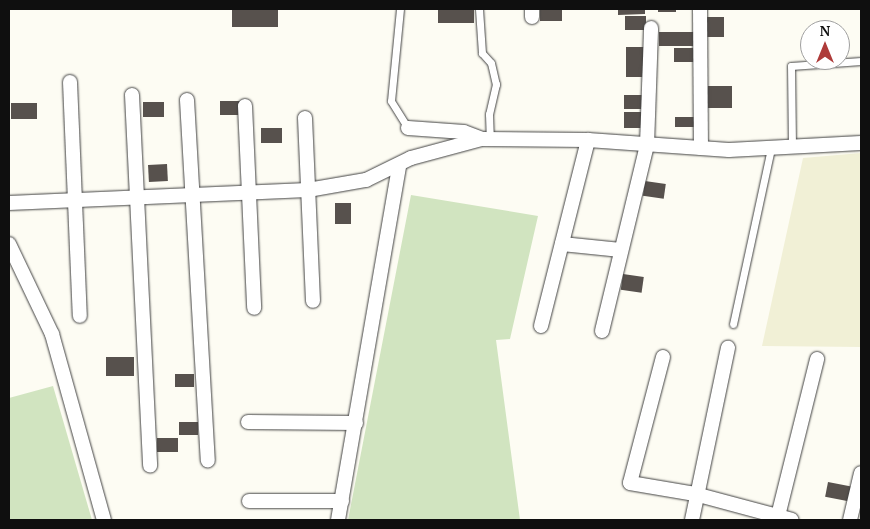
<!DOCTYPE html>
<html>
<head>
<meta charset="utf-8">
<style>
	body { margin:0 }
	#map { position:relative; width:870px; height:529px; overflow:hidden; background:#fdfcf3; font-family:"PT Serif",serif }
	div>[style] { position:absolute }
	[style*='--x'] { left:calc(var(--x)*1px); top:calc(var(--y)*1px); width:calc(var(--w)*1px); rotate:calc(var(--a)*1deg) }
	.farmland>* { inset:0; background:#f1f0d6 }
	.green>* { inset:0; background:#d1e4c0 }
	.building>* { inset:0; background:#57514d; transform-origin:0 0 }
	.roads { filter:drop-shadow(0 0 1px #424242) drop-shadow(0 0 1px #424242) }
	.lane>* { height:7px; margin:-3.5px; padding:0 3.5px; transform-origin:3.5px; border-radius:3.5px; background:#fff }
	.street>* { height:14px; margin:-7px; padding:0 7px; transform-origin:7px; border-radius:7px; background:#fff }
	span { translate:-50% -50%; white-space:nowrap; text-align:center; line-height:1.15; -webkit-text-stroke:5px #fff; paint-order:stroke }
	.frame { position:absolute; inset:0; border:10px solid #0f0f0f; pointer-events:none }
	.north { position:absolute; left:800px; top:20px; width:50px; height:50px; box-sizing:border-box; background:#fff; border:1px solid #9f9f9f; border-radius:50%; rotate:0deg; font-size:14px; font-weight:700; line-height:20px; text-align:center; color:#0f0f0f }
	.north::after { content:''; display:block; margin:auto; width:18px; height:22px; background:#ae3b39; clip-path:polygon(50% 0,100% 100%,50% 72%,0 100%) }
</style>
</head>
<body>
<div id="map">
	<div class="farmland">
		<div style="clip-path:polygon(861px 153px,861px 347px,762px 346px,803px 158px)"></div>
	</div>
	<div class="green">
		<div style="clip-path:polygon(411px 195px,538px 216px,510px 339px,496px 340px,520px 520px,348px 520px)"></div>
		<div style="clip-path:polygon(53px 386px,92px 520px,9px 520px,9px 398px)"></div>
	</div>
	<div class="building">
		<div style="left:232px;top:9px;width:46px;height:18px"></div>
		<div style="left:438px;top:9px;width:36px;height:14px"></div>
		<div style="left:540px;top:9px;width:22px;height:12px"></div>
		<div style="clip-path:polygon(618px 9px,645px 9px,645px 14px,618px 15px)"></div>
		<div style="left:658px;top:9px;width:18px;height:3px"></div>
		<div style="left:625px;top:16px;width:21px;height:14px"></div>
		<div style="left:707px;top:17px;width:17px;height:20px"></div>
		<div style="left:659px;top:32px;width:38px;height:14px"></div>
		<div style="left:626px;top:47px;width:20px;height:30px"></div>
		<div style="left:674px;top:48px;width:21px;height:14px"></div>
		<div style="left:707px;top:86px;width:25px;height:22px"></div>
		<div style="left:645px;top:95px;width:14px;height:21px;rotate:90deg"></div>
		<div style="left:220px;top:101px;width:21px;height:14px"></div>
		<div style="left:143px;top:102px;width:21px;height:15px"></div>
		<div style="left:11px;top:103px;width:26px;height:16px"></div>
		<div style="left:624px;top:112px;width:18px;height:16px"></div>
		<div style="left:675px;top:117px;width:20px;height:10px"></div>
		<div style="left:261px;top:128px;width:21px;height:15px"></div>
		<div style="left:167px;top:164px;width:17px;height:19px;rotate:87deg"></div>
		<div style="left:645px;top:181px;width:21px;height:15px;rotate:8deg"></div>
		<div style="left:335px;top:203px;width:16px;height:21px"></div>
		<div style="left:623px;top:274px;width:21px;height:16px;rotate:8deg"></div>
		<div style="left:106px;top:357px;width:28px;height:19px"></div>
		<div style="left:194px;top:374px;width:13px;height:19px;rotate:90deg"></div>
		<div style="left:179px;top:422px;width:19px;height:13px"></div>
		<div style="left:157px;top:438px;width:21px;height:14px"></div>
		<div style="left:828px;top:482px;width:25px;height:15px;rotate:11deg"></div>
	</div>
	<div class="roads">
		<div class="lane">
			<div style="--x:400;--y:9;--w:92;--a:95.6"></div>
			<div style="--x:391;--y:101;--w:32;--a:58"></div>
			<div style="--x:479;--y:9;--w:44;--a:86.1"></div>
			<div style="--x:482;--y:53;--w:13;--a:48"></div>
			<div style="--x:491;--y:63;--w:22;--a:77"></div>
			<div style="--x:496;--y:84;--w:31;--a:103"></div>
			<div style="--x:489;--y:114;--w:26;--a:88"></div>
			<div style="--x:792;--y:146;--w:80;--a:-90.7"></div>
			<div style="--x:791;--y:66;--w:70;--a:-4.1"></div>
			<div style="--x:733;--y:324;--w:180;--a:-77.8"></div>
		</div>
		<div class="street">
			<div style="--x:532;--y:9;--w:8;--a:90"></div>
			<div style="--x:700;--y:9;--w:139;--a:89.6"></div>
			<div style="--x:70;--y:82;--w:234;--a:87.6"></div>
			<div style="--x:132;--y:95;--w:371;--a:87.2"></div>
			<div style="--x:187;--y:100;--w:361;--a:86.7"></div>
			<div style="--x:245;--y:106;--w:202;--a:87.4"></div>
			<div style="--x:305;--y:118;--w:183;--a:87.5"></div>
			<div style="--x:408;--y:128;--w:56;--a:4.1"></div>
			<div style="--x:464;--y:132;--w:19;--a:21"></div>
			<div style="--x:9;--y:203;--w:299;--a:-2.5"></div>
			<div style="--x:308;--y:190;--w:59;--a:-9.8"></div>
			<div style="--x:366;--y:180;--w:50;--a:-26.1"></div>
			<div style="--x:411;--y:158;--w:73;--a:-15"></div>
			<div style="--x:482;--y:139;--w:106;--a:0.5"></div>
			<div style="--x:588;--y:140;--w:141;--a:4.1"></div>
			<div style="--x:729;--y:150;--w:132;--a:-3"></div>
			<div style="--x:9;--y:244;--w:100;--a:64.5"></div>
			<div style="--x:52;--y:334;--w:193;--a:74.4"></div>
			<div style="--x:562;--y:244;--w:59;--a:5.8"></div>
			<div style="--x:541;--y:326;--w:192;--a:-75.8"></div>
			<div style="--x:602;--y:331;--w:191;--a:-76.4"></div>
			<div style="--x:647;--y:145;--w:117;--a:-88"></div>
			<div style="--x:663;--y:357;--w:130;--a:104.7"></div>
			<div style="--x:630;--y:483;--w:66;--a:9.6"></div>
			<div style="--x:695;--y:494;--w:100;--a:15"></div>
			<div style="--x:248;--y:422;--w:108;--a:0.5"></div>
			<div style="--x:249;--y:501;--w:93;--a:0"></div>
			<div style="--x:338;--y:520;--w:358;--a:-80.2"></div>
			<div style="--x:692;--y:520;--w:176;--a:-78.2"></div>
			<div style="--x:777;--y:520;--w:166;--a:-76"></div>
			<div style="--x:850;--y:520;--w:48;--a:-76.8"></div>
		</div>
	</div>
	<div class="frame"></div>
	<div class="north">N</div>
</div>
</body>
</html>
